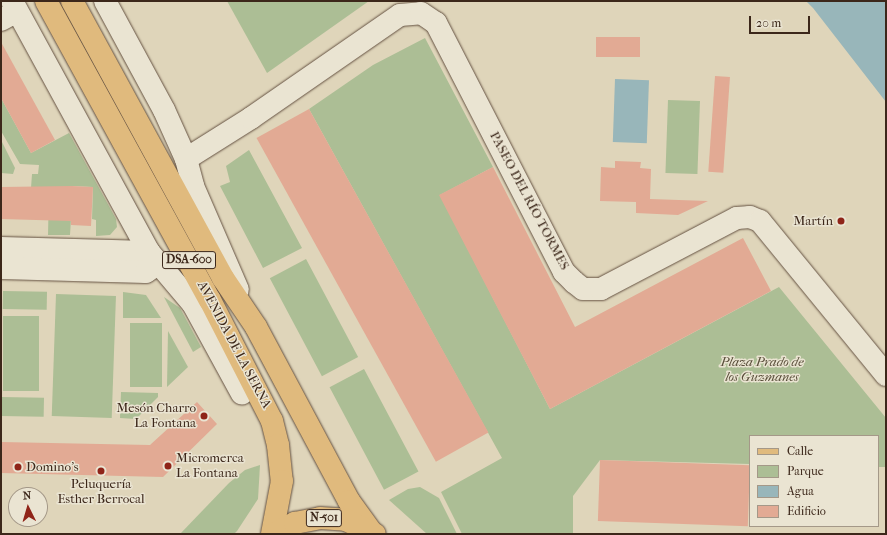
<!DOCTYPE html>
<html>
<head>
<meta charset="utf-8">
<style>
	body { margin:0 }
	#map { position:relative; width:887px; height:535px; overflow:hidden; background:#dfd5ba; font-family:"IM FELL French Canon",serif }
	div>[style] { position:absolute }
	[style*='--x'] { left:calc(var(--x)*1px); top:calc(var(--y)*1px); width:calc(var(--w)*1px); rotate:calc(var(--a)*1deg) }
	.green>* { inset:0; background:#acbe95; transform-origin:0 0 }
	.water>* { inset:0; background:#98b6ba; transform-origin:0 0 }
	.building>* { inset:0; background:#e2aa94; transform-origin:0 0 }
	.roads { filter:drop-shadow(0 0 1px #655242) drop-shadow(0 0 1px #655242) }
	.minor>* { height:22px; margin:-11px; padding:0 11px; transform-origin:11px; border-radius:11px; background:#eae4d2 }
	.primary>* { height:22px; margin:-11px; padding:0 11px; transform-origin:11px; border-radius:11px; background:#e0ba7d }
	.trunk>* { height:22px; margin:-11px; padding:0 11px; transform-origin:11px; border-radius:11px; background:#e0ba7d }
	.dots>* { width:11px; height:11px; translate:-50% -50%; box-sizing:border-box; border:2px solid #eae4d2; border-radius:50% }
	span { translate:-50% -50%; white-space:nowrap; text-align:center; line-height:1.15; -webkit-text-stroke:3px #eae4d2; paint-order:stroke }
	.shield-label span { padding:1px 3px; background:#eae4d2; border:1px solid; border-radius:3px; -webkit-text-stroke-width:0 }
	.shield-label { font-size:12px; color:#3c271a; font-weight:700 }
	.street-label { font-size:13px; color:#3c271a }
	.poi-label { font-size:13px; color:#3c271a }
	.right { translate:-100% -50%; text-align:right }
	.left { translate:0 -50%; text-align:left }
	.park-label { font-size:13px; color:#584d39; font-style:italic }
	.frame { position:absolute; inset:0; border:2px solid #3c271a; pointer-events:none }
	.legend { position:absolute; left:749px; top:435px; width:130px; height:92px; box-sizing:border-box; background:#eae4d2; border:1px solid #a49888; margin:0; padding:5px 7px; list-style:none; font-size:12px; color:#3c271a }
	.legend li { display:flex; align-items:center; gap:8px; height:20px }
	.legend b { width:20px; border:1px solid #a49888 }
	.north { position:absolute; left:8px; top:487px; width:40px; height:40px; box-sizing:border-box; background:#eae4d2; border:1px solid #a49888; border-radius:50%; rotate:355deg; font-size:11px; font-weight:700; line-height:16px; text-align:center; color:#3c271a }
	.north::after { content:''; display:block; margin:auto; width:14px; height:18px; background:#8f2418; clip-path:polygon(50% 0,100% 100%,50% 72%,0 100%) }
	.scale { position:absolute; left:749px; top:16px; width:61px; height:18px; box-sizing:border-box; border:2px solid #3c271a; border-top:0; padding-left:5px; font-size:12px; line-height:14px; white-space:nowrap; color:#3c271a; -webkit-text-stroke:3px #eae4d2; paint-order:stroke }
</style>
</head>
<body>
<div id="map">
	<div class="green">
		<div style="clip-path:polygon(227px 1px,369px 1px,267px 73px)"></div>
		<div style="clip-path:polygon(425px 38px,493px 167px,440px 195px,550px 409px,779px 287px,886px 418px,886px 467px,878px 467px,878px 436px,750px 436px,750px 464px,600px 460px,573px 496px,573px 534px,462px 534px,441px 492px,502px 458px,309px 109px,373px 65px)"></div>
		<div style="clip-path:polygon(1px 98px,31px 153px,69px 133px,116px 219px,117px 227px,110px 235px,96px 236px,96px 220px,92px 219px,93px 187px,73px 186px,70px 235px,48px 235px,49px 188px,31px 188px,32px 174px,38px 174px,39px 165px,20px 164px,1px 131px)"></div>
		<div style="left:668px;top:100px;width:32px;height:73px;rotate:2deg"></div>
		<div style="clip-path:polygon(1px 140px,15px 168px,13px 174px,1px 173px)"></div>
		<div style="clip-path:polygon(249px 150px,302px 248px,263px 268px,220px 186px,230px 182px,226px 166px)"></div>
		<div style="left:306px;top:259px;width:111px;height:41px;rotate:62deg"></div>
		<div style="left:3px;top:291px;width:44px;height:18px;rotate:1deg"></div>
		<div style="clip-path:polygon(123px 292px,146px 295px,161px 318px,123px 318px)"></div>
		<div style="left:56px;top:294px;width:60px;height:122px;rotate:2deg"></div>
		<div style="clip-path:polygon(164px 297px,180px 308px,201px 347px,193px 352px)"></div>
		<div style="left:3px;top:316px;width:36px;height:75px"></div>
		<div style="left:130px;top:323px;width:32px;height:64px"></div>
		<div style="clip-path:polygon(168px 331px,188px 367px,167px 387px)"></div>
		<div style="left:364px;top:369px;width:116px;height:39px;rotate:62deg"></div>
		<div style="clip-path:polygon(121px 392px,158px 393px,158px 397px,136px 419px,120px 418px)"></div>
		<div style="left:1px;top:397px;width:43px;height:19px;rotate:1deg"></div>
		<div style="clip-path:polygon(260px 465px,258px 499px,237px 531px,234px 534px,180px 534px,229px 483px,245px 470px)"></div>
		<div style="clip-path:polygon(420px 487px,439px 498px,457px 534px,427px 534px,389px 500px,408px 489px)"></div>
	</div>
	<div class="water">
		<div style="clip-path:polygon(806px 1px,886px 1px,886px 102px,813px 8px)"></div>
		<div style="left:615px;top:79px;width:34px;height:63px;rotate:2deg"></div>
	</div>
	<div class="building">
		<div style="left:640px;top:37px;width:20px;height:44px;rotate:90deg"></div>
		<div style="clip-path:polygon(1px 42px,55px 140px,31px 153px,1px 98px)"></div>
		<div style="left:715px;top:76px;width:15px;height:96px;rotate:4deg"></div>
		<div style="left:309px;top:109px;width:370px;height:60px;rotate:61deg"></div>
		<div style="clip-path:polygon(615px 161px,641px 162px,640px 168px,651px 169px,650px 199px,708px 201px,678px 215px,636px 213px,636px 202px,600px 201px,601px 167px,615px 168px)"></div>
		<div style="clip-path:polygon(493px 167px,575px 327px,743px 238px,771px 291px,550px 409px,439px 195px)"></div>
		<div style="clip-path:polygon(72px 186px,93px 187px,91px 226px,71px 225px,71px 221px,1px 219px,1px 187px)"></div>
		<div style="clip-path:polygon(197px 402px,217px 424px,163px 477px,1px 473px,1px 442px,150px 445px)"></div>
		<div style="left:600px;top:460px;width:150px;height:61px;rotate:2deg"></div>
	</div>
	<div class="roads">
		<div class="minor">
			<div style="--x:12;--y:1;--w:286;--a:61.4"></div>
			<div style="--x:149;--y:252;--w:68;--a:49.8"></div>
			<div style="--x:193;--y:304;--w:102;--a:61.4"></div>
			<div style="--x:105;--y:1;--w:124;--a:61.6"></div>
			<div style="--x:164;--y:110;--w:54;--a:65.8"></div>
			<div style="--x:186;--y:159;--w:28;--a:75"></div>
			<div style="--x:193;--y:186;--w:113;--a:66.6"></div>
			<div style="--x:1;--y:20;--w:18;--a:-29"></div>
			<div style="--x:186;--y:159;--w:77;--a:-32.2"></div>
			<div style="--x:251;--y:118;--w:181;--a:-34.7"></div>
			<div style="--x:400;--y:15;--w:21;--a:-5"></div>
			<div style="--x:421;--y:13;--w:18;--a:34"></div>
			<div style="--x:436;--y:23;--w:280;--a:62.8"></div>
			<div style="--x:564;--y:272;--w:14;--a:45"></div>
			<div style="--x:574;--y:282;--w:11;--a:38"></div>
			<div style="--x:583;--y:289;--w:18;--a:0"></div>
			<div style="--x:601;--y:289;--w:153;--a:-27.6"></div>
			<div style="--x:737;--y:218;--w:13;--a:-4"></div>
			<div style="--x:750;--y:217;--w:11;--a:22"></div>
			<div style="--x:760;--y:221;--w:199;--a:50.7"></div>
			<div style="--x:1;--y:248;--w:148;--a:1.5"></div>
			<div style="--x:1;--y:268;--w:145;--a:1.6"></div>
			<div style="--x:146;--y:272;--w:14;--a:-34"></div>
		</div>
		<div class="primary">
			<div style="--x:46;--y:1;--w:341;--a:61.3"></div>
			<div style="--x:210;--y:300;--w:136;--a:62.9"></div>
			<div style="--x:272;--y:421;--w:25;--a:76"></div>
			<div style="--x:278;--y:445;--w:36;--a:84"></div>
			<div style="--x:282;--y:481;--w:54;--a:100.7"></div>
			<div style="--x:72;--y:1;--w:315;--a:61.4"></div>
			<div style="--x:223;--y:278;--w:59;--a:56"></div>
			<div style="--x:256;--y:327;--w:197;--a:61.9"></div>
			<div style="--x:349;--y:501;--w:36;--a:54"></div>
		</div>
		<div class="trunk">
			<div style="--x:274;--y:534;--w:24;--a:-28"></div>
			<div style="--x:295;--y:523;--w:25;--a:-11"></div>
			<div style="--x:320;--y:518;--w:26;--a:4"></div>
			<div style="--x:346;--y:520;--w:32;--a:26"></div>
		</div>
	</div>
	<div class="dots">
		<div style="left:841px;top:221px;background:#8f2418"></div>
		<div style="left:204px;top:416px;background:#8f2418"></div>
		<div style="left:168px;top:466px;background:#8f2418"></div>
		<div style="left:18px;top:467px;background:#8f2418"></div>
		<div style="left:101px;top:471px;background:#8f2418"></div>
	</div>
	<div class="shield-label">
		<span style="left:189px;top:260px">DSA-600</span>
		<span style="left:324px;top:518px">N-501</span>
	</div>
	<div class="street-label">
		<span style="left:529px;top:201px;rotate:62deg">PASEO DEL RÍO TORMES</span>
		<span style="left:234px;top:345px;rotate:62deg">AVENIDA DE LA SERNA</span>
	</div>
	<div class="poi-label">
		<span class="right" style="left:833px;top:221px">Martín</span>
		<span class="right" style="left:196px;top:416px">Mesón Charro<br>La Fontana</span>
		<span class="left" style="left:176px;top:466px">Micromerca<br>La Fontana</span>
		<span class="left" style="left:26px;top:467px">Domino's</span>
		<span style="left:101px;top:492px">Peluquería<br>Esther Berrocal</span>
	</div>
	<div class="park-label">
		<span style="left:762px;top:370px">Plaza Prado de<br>los Guzmanes</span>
	</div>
	<div class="frame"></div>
	<ul class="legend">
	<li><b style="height:5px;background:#e0ba7d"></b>Calle</li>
	<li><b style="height:11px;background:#acbe95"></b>Parque</li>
	<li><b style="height:11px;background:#98b6ba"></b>Agua</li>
	<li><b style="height:11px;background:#e2aa94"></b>Edificio</li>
	</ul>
	<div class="north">N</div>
	<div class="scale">20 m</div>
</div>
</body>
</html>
